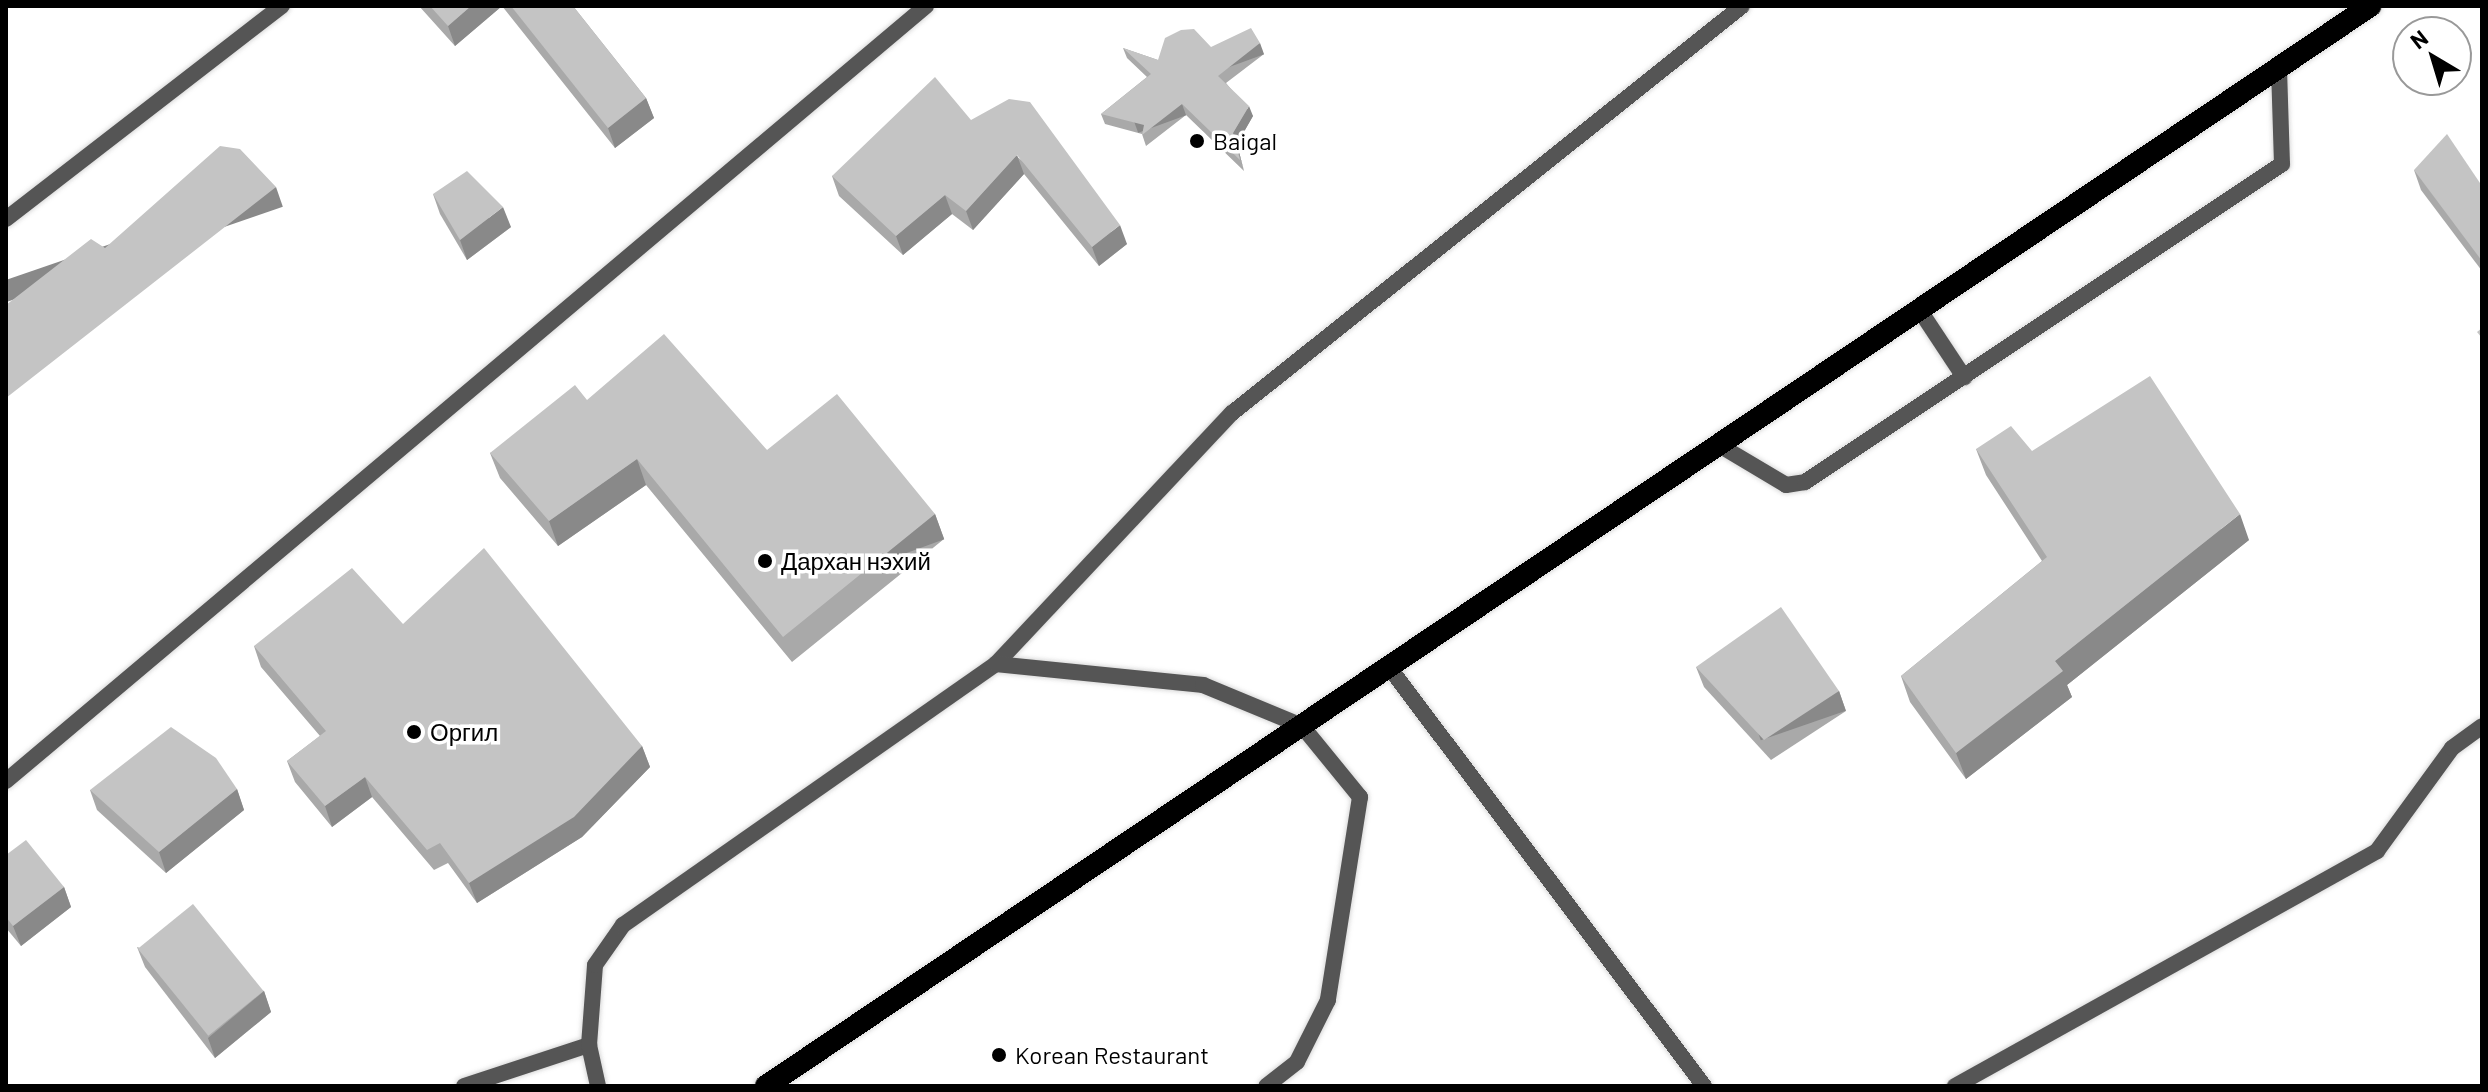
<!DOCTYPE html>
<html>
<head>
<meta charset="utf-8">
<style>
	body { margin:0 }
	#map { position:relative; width:2488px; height:1092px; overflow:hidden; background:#fff; font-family:Barlow,sans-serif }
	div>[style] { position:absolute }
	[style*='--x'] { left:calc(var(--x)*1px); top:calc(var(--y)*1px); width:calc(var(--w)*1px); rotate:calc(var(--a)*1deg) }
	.roads { filter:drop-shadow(0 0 2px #dbdbdb) drop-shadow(0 0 2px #dbdbdb) }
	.service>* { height:16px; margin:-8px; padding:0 8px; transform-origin:8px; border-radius:8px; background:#555 }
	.minor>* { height:16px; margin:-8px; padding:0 8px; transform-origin:8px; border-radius:8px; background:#555 }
	.trunk>* { height:22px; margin:-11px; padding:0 11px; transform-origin:11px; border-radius:11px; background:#000 }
	.wall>* { inset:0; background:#a9a9a9 }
	.shaded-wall>* { inset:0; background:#898989; transform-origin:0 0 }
	.building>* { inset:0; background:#c4c4c4; transform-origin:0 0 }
	.dots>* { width:22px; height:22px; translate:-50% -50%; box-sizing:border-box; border:4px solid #fff; border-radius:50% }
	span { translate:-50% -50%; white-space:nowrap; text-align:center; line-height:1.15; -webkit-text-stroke:7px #fff; paint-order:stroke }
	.poi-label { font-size:24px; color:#000 }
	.left { translate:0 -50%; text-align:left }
	.frame { position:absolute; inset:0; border:8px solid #000; pointer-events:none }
	.north { position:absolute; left:2392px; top:16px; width:80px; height:80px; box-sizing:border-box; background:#fff; border:2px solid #999; border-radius:50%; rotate:322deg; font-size:22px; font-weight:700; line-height:32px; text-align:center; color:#000 }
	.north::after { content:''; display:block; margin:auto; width:28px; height:36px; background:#000; clip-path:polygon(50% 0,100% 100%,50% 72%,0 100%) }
</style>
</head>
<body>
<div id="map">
	<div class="roads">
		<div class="service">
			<div style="--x:1919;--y:309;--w:82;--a:56.5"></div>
			<div style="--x:1719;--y:445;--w:78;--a:30.8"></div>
			<div style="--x:1786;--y:485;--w:19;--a:-9"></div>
			<div style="--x:1805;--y:482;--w:573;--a:-33.69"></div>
			<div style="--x:2282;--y:164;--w:97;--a:-91.8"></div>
			<div style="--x:996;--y:664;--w:345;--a:-46.8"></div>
			<div style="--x:1232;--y:413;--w:652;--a:-38.59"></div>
			<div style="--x:464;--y:1086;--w:132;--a:-18.2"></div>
			<div style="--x:598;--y:1086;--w:42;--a:-102.4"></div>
			<div style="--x:589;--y:1045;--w:80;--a:-85.7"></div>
			<div style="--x:595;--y:965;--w:49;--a:-55"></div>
			<div style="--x:623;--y:925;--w:455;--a:-35"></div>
			<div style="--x:996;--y:664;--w:208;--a:5.8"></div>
			<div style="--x:1203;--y:685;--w:107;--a:22.5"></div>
			<div style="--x:1302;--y:726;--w:92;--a:50.8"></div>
			<div style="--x:1360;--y:797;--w:206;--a:99"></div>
			<div style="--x:1328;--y:1000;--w:69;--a:116.6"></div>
			<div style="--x:1297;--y:1062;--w:39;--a:142"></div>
		</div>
		<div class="minor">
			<div style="--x:6;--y:219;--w:349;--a:-37.7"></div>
			<div style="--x:1389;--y:667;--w:524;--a:53.06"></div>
			<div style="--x:6;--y:781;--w:1203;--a:-40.11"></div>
			<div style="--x:1955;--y:1086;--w:483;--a:-29.1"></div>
			<div style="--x:2377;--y:851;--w:127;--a:-53.9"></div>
			<div style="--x:2452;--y:748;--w:37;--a:-36"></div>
		</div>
		<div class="trunk">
			<div style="--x:766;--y:1086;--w:1934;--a:-33.95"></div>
		</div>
	</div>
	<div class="wall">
		<div style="clip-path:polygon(419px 6px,573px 6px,646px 98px,654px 118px,615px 148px,502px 6px,455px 46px)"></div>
		<div style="clip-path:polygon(1211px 47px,1264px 54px,1226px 83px,1253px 116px,1237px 144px,1244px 171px,1186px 115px,1146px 146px,1142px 134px,1105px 124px,1101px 114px,1147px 77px,1127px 58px,1123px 48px,1158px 60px)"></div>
		<div style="clip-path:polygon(971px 120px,1127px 244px,1099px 266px,1024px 174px,973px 230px,952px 214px,903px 255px,839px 196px,832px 176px)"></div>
		<div style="clip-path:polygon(2414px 170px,2482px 186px,2482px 271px,2421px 190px)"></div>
		<div style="clip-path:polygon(433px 194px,511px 227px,467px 260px,440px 214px)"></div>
		<div style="clip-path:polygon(587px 400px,767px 450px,935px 514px,944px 539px,792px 662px,646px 485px,558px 546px,500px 478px,490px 453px)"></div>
		<div style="clip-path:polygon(1976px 449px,2032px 451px,2249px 540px,2067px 685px,2072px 697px,1966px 779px,1910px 702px,1901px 676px,2042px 561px,1986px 475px)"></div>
		<div style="clip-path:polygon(403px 624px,642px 746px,650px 767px,582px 837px,477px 903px,448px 863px,434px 870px,372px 797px,332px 827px,295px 782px,287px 761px,320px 736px,261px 667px,254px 646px)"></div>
		<div style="clip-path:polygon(1696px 667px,1839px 691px,1846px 711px,1771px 760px,1704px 687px)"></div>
		<div style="clip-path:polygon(237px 789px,244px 810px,166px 873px,97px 810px,90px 790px)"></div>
		<div style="clip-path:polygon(6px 855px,64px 887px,71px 907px,21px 946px,6px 928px)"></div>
		<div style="clip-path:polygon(137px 947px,264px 991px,271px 1012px,215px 1058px,145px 967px)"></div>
	</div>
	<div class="shaded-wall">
		<div style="clip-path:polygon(471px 6px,502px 6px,455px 46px,448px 26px)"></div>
		<div style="left:1260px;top:43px;width:12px;height:53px;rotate:70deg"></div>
		<div style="clip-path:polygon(646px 98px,654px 118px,615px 148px,608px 128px)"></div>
		<div style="left:1182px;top:104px;width:12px;height:51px;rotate:70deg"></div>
		<div style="clip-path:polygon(1249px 106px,1253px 116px,1237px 144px,1244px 171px,1233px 133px)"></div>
		<div style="clip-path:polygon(1017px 155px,1024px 174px,973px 230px,966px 211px)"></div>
		<div style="left:276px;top:187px;width:21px;height:343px;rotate:71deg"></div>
		<div style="clip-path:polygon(945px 195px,952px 214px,903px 255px,896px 236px)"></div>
		<div style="clip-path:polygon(503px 207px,511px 227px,467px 260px,460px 240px)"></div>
		<div style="clip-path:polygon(1120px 225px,1127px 244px,1099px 266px,1092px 247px)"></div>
		<div style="clip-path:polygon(637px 459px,646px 485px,558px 546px,549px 521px)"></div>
		<div style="left:935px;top:514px;width:27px;height:196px;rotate:70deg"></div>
		<div style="clip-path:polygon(2240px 514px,2249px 540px,2067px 685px,2072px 697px,1966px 779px,1956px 753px,2055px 661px)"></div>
		<div style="left:1839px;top:691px;width:21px;height:90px;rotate:71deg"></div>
		<div style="clip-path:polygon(642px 746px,650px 767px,582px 837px,477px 903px,469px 883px)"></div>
		<div style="clip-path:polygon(365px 777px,372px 797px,332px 827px,325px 806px)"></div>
		<div style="clip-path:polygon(237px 789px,244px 810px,166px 873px,159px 852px)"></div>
		<div style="clip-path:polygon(64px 887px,71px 907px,21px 946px,13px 926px)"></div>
		<div style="clip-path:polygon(264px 991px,271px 1012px,215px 1058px,208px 1038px)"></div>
	</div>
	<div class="building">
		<div style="clip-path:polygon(430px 6px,471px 6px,448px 26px)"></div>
		<div style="clip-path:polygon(511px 6px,573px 6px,646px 98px,608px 128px)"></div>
		<div style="clip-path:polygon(1251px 28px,1260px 43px,1218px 76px,1249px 106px,1233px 133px,1240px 160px,1182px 104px,1142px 135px,1144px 125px,1101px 114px,1151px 74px,1123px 48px,1158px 60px,1165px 38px,1181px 30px,1194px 29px,1211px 47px)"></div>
		<div style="clip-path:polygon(935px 77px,971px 120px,1009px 99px,1030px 102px,1120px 225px,1092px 247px,1017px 155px,966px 211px,945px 195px,896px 236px,832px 176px)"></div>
		<div style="clip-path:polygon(2447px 134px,2482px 186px,2482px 261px,2414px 170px)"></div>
		<div style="clip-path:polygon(220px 146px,240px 149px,276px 187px,6px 398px,6px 316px,7px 315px,6px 305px,91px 239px,105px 248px)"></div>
		<div style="clip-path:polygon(467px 171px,503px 207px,460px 240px,433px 194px)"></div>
		<div style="clip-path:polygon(2482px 328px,2482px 338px,2477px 332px)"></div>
		<div style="clip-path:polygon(664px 334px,767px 450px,837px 394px,935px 514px,783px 637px,637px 459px,549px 521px,490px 453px,575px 385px,587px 400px)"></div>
		<div style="clip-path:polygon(2150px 376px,2240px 514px,2055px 661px,2063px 671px,1956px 753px,1901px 676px,2047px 557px,1976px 449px,2011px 426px,2032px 451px)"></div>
		<div style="clip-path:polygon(484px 548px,642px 746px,574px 817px,469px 883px,440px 843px,427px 850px,365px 777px,325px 806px,287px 761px,326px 731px,254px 646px,352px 568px,403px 624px)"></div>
		<div style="clip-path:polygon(1781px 607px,1839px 691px,1764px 740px,1696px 667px)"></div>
		<div style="clip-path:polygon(171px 727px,216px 758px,237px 789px,159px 852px,90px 790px)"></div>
		<div style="clip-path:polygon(26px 840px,64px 887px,13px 926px,6px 917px,6px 855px)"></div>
		<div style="left:193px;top:904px;width:112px;height:71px;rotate:51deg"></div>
	</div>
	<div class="dots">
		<div style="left:1197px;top:141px;background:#000"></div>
		<div style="left:765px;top:561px;background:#000"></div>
		<div style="left:414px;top:732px;background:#000"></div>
		<div style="left:999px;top:1055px;background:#000"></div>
	</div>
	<div class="poi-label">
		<span class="left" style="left:1213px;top:141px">Baigal</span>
		<span class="left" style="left:781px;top:561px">Дархан нэхий</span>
		<span class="left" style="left:430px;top:732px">Оргил</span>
		<span class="left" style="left:1015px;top:1055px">Korean Restaurant</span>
	</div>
	<div class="frame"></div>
	<div class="north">N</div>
</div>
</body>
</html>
